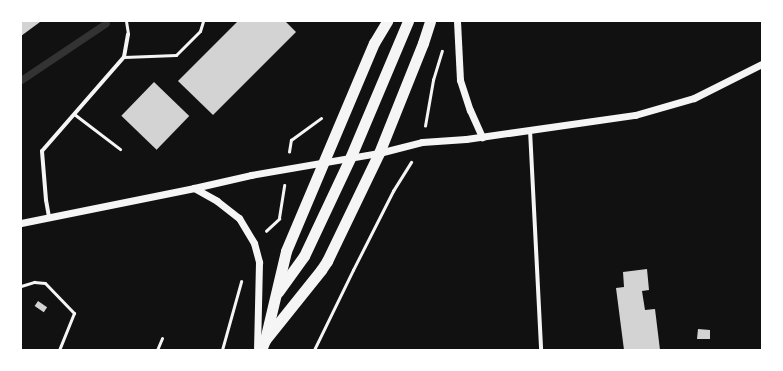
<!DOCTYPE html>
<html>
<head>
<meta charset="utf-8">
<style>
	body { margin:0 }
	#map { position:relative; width:783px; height:371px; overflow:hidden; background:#111; font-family:"Nunito Sans",sans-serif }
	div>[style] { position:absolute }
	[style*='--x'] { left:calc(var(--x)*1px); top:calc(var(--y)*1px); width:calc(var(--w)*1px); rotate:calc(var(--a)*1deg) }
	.stream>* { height:7px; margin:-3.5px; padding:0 3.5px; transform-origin:3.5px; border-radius:3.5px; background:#333 }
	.building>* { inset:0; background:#d3d3d3; transform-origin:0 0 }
	.path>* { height:2.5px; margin:-1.25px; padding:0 1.25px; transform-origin:1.25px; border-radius:1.25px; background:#f5f5f5 }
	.service>* { height:3px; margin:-1.5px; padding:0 1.5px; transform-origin:1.5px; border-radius:1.5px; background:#f5f5f5 }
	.minor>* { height:4px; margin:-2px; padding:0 2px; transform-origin:2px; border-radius:2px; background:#f5f5f5 }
	.tertiary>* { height:7px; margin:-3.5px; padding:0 3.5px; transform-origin:3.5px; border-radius:3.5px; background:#f5f5f5 }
	.trunk>* { height:11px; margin:-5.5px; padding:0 5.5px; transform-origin:5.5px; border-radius:5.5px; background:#f5f5f5 }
	span { translate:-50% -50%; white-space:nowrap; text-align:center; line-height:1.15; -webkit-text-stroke:4px #fff; paint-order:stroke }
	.frame { position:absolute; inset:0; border:22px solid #fff; pointer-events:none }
</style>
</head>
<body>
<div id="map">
	<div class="stream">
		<div style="--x:21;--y:80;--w:102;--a:-33.8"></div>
	</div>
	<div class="building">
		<div style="clip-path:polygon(21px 21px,39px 21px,40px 22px,21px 36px)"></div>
		<div style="clip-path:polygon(238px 21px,285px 21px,296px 32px,213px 115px,178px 81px)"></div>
		<div style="left:154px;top:82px;width:49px;height:47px;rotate:44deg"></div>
		<div style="clip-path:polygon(647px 269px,649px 290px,642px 291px,645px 310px,655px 309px,660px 350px,624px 350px,616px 288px,624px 287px,623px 272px)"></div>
		<div style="left:38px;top:301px;width:11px;height:6px;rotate:34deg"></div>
		<div style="clip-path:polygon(698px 329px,710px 330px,710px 339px,697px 339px)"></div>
	</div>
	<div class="path">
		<div style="--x:425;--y:126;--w:47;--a:-80.1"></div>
		<div style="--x:433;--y:80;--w:30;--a:-73"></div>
		<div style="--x:289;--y:152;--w:12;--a:-81"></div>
		<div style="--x:291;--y:140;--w:37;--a:-36"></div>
		<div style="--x:279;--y:218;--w:33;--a:-81"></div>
		<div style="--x:266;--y:231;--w:18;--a:-43"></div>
		<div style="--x:222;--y:350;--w:71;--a:-74.4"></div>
		<div style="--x:314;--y:350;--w:89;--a:-64"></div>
		<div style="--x:353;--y:270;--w:89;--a:-63.1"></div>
		<div style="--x:393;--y:191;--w:34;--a:-58"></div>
	</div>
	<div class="service">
		<div style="--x:126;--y:21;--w:13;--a:81"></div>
		<div style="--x:124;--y:57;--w:52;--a:-2.2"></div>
		<div style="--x:176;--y:55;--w:34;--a:-45"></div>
		<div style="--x:200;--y:31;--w:10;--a:-73"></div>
		<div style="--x:74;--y:114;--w:58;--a:37.3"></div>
		<div style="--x:21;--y:286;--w:14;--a:-17"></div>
		<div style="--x:34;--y:282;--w:11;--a:5"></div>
		<div style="--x:45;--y:283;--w:42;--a:46"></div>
		<div style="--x:74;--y:313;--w:40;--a:112"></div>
		<div style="--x:157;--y:350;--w:13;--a:-67"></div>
	</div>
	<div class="minor">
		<div style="--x:530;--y:130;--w:220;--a:87.1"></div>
		<div style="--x:49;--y:217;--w:17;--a:-100"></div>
		<div style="--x:46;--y:200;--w:49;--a:-94.7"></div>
		<div style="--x:42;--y:151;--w:125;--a:-48.9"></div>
		<div style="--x:124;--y:57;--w:23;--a:-80"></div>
	</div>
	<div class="tertiary">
		<div style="--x:457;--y:21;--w:59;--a:87.1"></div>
		<div style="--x:460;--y:80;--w:32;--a:72"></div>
		<div style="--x:470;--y:110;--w:30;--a:66"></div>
		<div style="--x:194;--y:188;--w:26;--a:29"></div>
		<div style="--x:217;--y:201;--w:28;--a:38"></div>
		<div style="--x:239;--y:218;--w:29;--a:59"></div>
		<div style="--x:254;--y:243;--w:20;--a:75"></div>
		<div style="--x:259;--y:262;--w:88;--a:91.3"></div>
		<div style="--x:21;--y:223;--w:177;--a:-11.4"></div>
		<div style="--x:194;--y:188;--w:58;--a:-12.8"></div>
		<div style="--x:251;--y:175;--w:130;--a:-9.8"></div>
		<div style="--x:379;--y:153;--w:44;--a:-14.3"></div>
		<div style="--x:422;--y:142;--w:44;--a:-3.9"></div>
		<div style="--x:466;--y:139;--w:171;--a:-8.1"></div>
		<div style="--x:635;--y:115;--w:61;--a:-16.1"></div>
		<div style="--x:694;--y:98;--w:76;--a:-26.6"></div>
	</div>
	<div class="trunk">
		<div style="--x:278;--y:292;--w:44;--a:-54.2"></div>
		<div style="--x:304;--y:256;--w:110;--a:-64.8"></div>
		<div style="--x:351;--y:156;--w:147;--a:-67.1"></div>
		<div style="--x:265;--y:340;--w:90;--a:-51.3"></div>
		<div style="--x:321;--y:270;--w:11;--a:-56"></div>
		<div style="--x:327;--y:261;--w:120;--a:-64.3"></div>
		<div style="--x:379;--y:153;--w:118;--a:-68.2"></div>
		<div style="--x:423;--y:43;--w:23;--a:-72"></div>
		<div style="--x:261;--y:350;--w:11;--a:-68"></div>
		<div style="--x:265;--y:340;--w:91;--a:-76.7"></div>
		<div style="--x:286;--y:251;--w:226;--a:-67.1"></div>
		<div style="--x:374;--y:43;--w:26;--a:-59"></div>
	</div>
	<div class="frame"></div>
</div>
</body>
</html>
